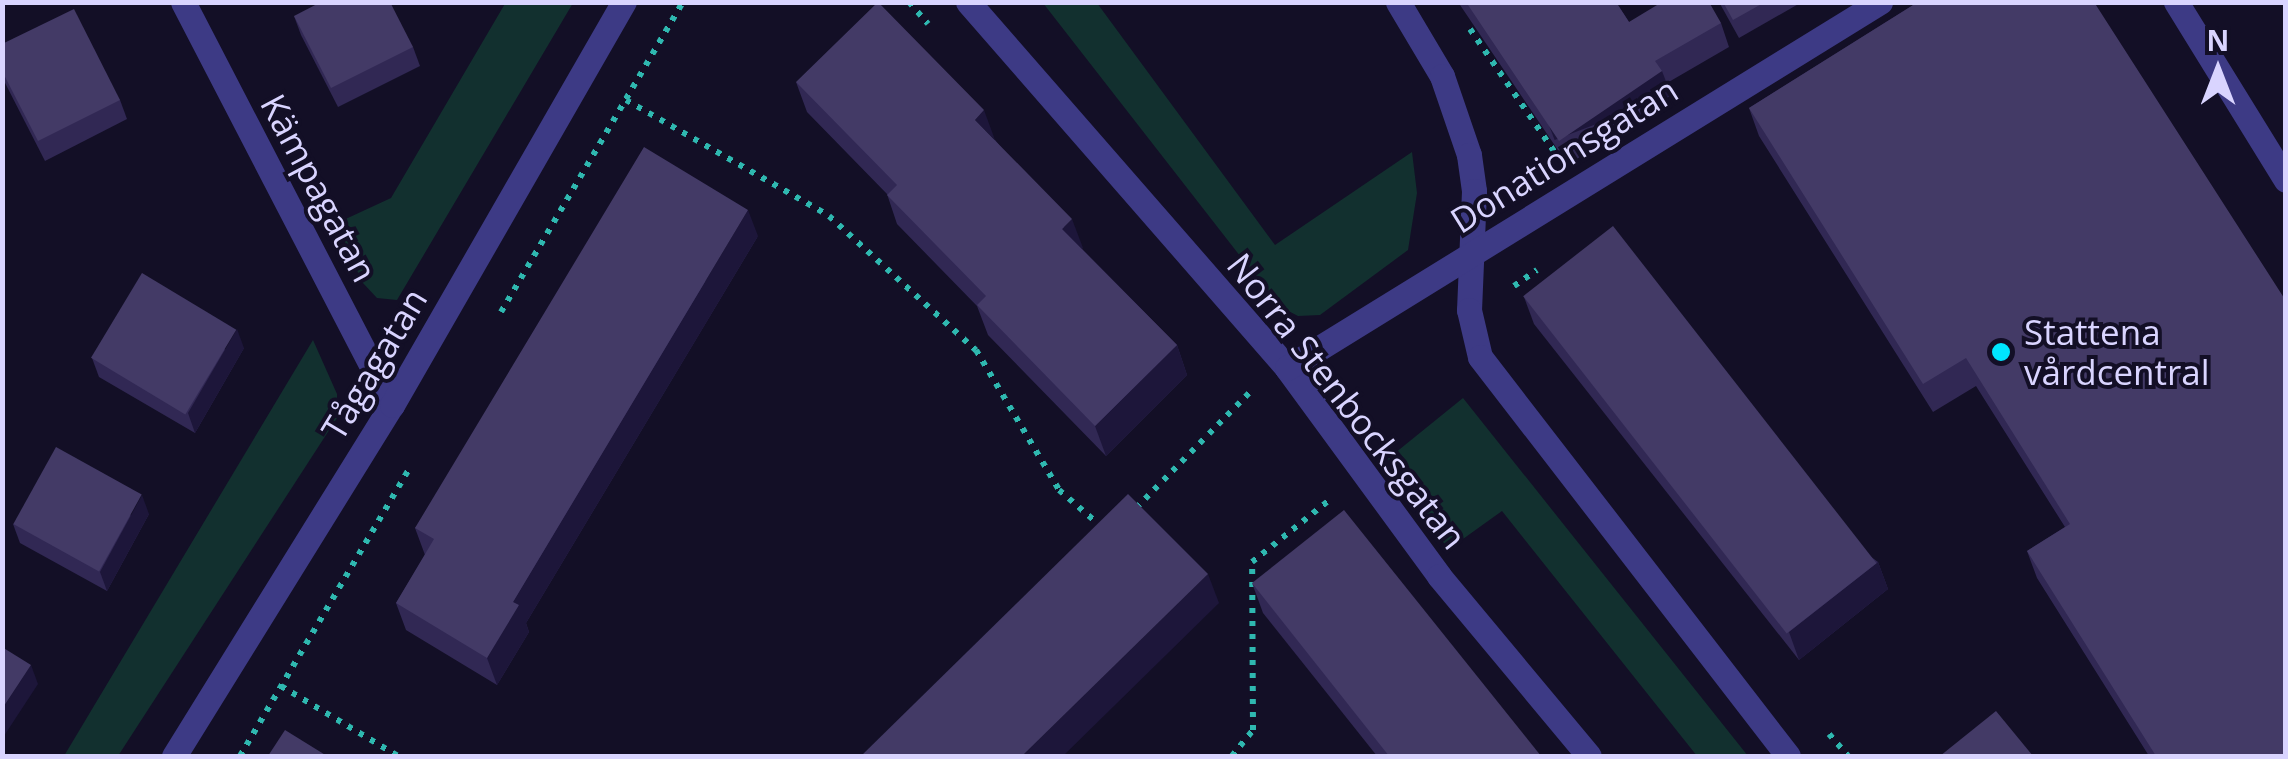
<!DOCTYPE html>
<html>
<head>
<meta charset="utf-8">
<style>
	body { margin:0 }
	#map { position:relative; width:2288px; height:759px; overflow:hidden; background:#130f26; font-family:"Open Sans",sans-serif }
	div>[style] { position:absolute }
	[style*='--x'] { left:calc(var(--x)*1px); top:calc(var(--y)*1px); width:calc(var(--w)*1px); rotate:calc(var(--a)*1deg) }
	.green>* { inset:0; background:#12302f }
	.path>* { height:6px; margin-top:-3px; transform-origin:0; background:repeating-linear-gradient(90deg,#2fb8b0 0 5px,transparent 0 13px) }
	.minor>* { height:25px; margin:-12.5px; padding:0 12.5px; transform-origin:12.5px; border-radius:12.5px; background:#3d3a85 }
	.wall>* { inset:0; background:#312854 }
	.shaded-wall>* { inset:0; background:#1d163a; transform-origin:0 0 }
	.building>* { inset:0; background:#433a66; transform-origin:0 0 }
	.dots>* { width:28px; height:28px; translate:-50% -50%; box-sizing:border-box; border:5px solid #130f26; border-radius:50% }
	span { translate:-50% -50%; white-space:nowrap; text-align:center; line-height:1.15; -webkit-text-stroke:8px #130f26; paint-order:stroke }
	.street-label { font-size:35px; color:#d9d4ff }
	.poi-label { font-size:35px; color:#d9d4ff }
	.left { translate:0 -50%; text-align:left }
	.frame { position:absolute; inset:0; border:5px solid #d9d4ff; pointer-events:none }
	.north { position:absolute; left:2168px; top:20px; width:100px; height:100px; -webkit-text-stroke:8px #130f26; paint-order:stroke; rotate:0deg; font-size:28px; font-weight:700; line-height:40px; text-align:center; color:#d9d4ff }
	.north::after { content:''; display:block; margin:auto; width:35px; height:45px; background:#d9d4ff; clip-path:polygon(50% 0,100% 100%,50% 72%,0 100%) }
</style>
</head>
<body>
<div id="map">
	<div class="green">
		<div style="clip-path:polygon(506px 2px,573px 3px,397px 300px,377px 298px,362px 282px,337px 223px,391px 198px)"></div>
		<div style="clip-path:polygon(1043px 3px,1097px 3px,1275px 245px,1412px 152px,1417px 193px,1408px 250px,1320px 315px,1298px 316px,1279px 306px)"></div>
		<div style="clip-path:polygon(313px 340px,337px 394px,337px 418px,118px 756px,64px 756px)"></div>
		<div style="clip-path:polygon(1463px 398px,1748px 756px,1697px 756px,1502px 511px,1449px 549px,1379px 466px)"></div>
	</div>
	<div class="path">
		<div style="--x:909;--y:2;--w:29;--a:49"></div>
		<div style="--x:1470;--y:29;--w:152;--a:55.5"></div>
		<div style="--x:626;--y:100;--w:234;--a:29.7"></div>
		<div style="--x:829;--y:216;--w:199;--a:42.4"></div>
		<div style="--x:976;--y:350;--w:163;--a:59.3"></div>
		<div style="--x:1059;--y:490;--w:58;--a:40.8"></div>
		<div style="--x:1514;--y:286;--w:28;--a:-35"></div>
		<div style="--x:501;--y:312;--w:359;--a:-59.6"></div>
		<div style="--x:1136;--y:508;--w:163;--a:-45.5"></div>
		<div style="--x:281;--y:686;--w:136;--a:30.9"></div>
		<div style="--x:1829;--y:734;--w:29;--a:49"></div>
		<div style="--x:240;--y:756;--w:333;--a:-59.5"></div>
		<div style="--x:1232;--y:756;--w:33;--a:-51"></div>
		<div style="--x:1253;--y:730;--w:168;--a:-90.3"></div>
		<div style="--x:1252;--y:562;--w:102;--a:-38.7"></div>
	</div>
	<div class="minor">
		<div style="--x:183;--y:2;--w:454;--a:62.6"></div>
		<div style="--x:968;--y:2;--w:486;--a:48.9"></div>
		<div style="--x:1287;--y:368;--w:258;--a:53.8"></div>
		<div style="--x:1439;--y:576;--w:234;--a:50.2"></div>
		<div style="--x:1398;--y:2;--w:86;--a:59.3"></div>
		<div style="--x:1442;--y:76;--w:83;--a:71.1"></div>
		<div style="--x:1469;--y:155;--w:36;--a:82"></div>
		<div style="--x:1474;--y:191;--w:119;--a:92.4"></div>
		<div style="--x:1469;--y:310;--w:48;--a:76.8"></div>
		<div style="--x:1480;--y:357;--w:504;--a:52.33"></div>
		<div style="--x:2176;--y:2;--w:209;--a:58.3"></div>
		<div style="--x:1287;--y:368;--w:697;--a:-31.68"></div>
		<div style="--x:174;--y:756;--w:413;--a:-58.2"></div>
		<div style="--x:392;--y:405;--w:465;--a:-60.1"></div>
	</div>
	<div class="wall">
		<div style="clip-path:polygon(1458px 2px,1616px 2px,1629px 22px,1721px 23px,1729px 47px,1667px 83px,1671px 95px,1568px 165px)"></div>
		<div style="clip-path:polygon(1719px 2px,1802px 2px,1739px 38px)"></div>
		<div style="clip-path:polygon(1918px 2px,2286px 756px,2149px 756px,2037px 578px,2027px 551px,2065px 527px,1976px 386px,1933px 412px,1759px 136px,1749px 108px)"></div>
		<div style="clip-path:polygon(294px 16px,413px 47px,420px 66px,338px 107px,301px 35px)"></div>
		<div style="clip-path:polygon(2px 44px,120px 100px,127px 119px,45px 161px,2px 77px)"></div>
		<div style="clip-path:polygon(796px 82px,995px 140px,1082px 249px,1177px 345px,1187px 375px,1106px 456px,988px 335px,977px 306px,897px 224px,887px 194px,807px 112px)"></div>
		<div style="clip-path:polygon(758px 236px,526px 623px,529px 632px,497px 685px,406px 630px,396px 603px,425px 555px,415px 528px)"></div>
		<div style="clip-path:polygon(1524px 297px,1878px 562px,1888px 589px,1799px 660px,1534px 324px)"></div>
		<div style="clip-path:polygon(244px 348px,195px 433px,99px 377px,92px 358px)"></div>
		<div style="clip-path:polygon(149px 514px,107px 591px,20px 543px,13px 524px)"></div>
		<div style="clip-path:polygon(1252px 583px,1541px 756px,1377px 756px,1263px 613px)"></div>
	</div>
	<div class="shaded-wall">
		<div style="left:1662px;top:71px;width:26px;height:125px;rotate:69deg"></div>
		<div style="clip-path:polygon(984px 110px,995px 140px,975px 120px)"></div>
		<div style="clip-path:polygon(748px 210px,758px 236px,526px 623px,529px 632px,497px 685px,487px 658px,513px 602px)"></div>
		<div style="clip-path:polygon(1072px 219px,1083px 248px,1073px 258px,1062px 229px)"></div>
		<div style="clip-path:polygon(237px 329px,244px 348px,195px 433px,188px 413px)"></div>
		<div style="clip-path:polygon(1177px 345px,1187px 375px,1106px 456px,1095px 426px)"></div>
		<div style="clip-path:polygon(142px 495px,149px 514px,107px 591px,100px 572px)"></div>
		<div style="clip-path:polygon(1878px 562px,1888px 589px,1799px 660px,1789px 632px)"></div>
		<div style="clip-path:polygon(1208px 574px,1219px 603px,1063px 756px,1022px 756px)"></div>
		<div style="clip-path:polygon(31px 665px,38px 684px,2px 739px,2px 709px)"></div>
	</div>
	<div class="building">
		<div style="clip-path:polygon(321px 2px,390px 2px,413px 47px,331px 88px,294px 16px)"></div>
		<div style="clip-path:polygon(878px 2px,984px 110px,975px 120px,1072px 219px,1062px 229px,1177px 345px,1095px 426px,977px 305px,986px 296px,887px 195px,897px 185px,796px 82px)"></div>
		<div style="clip-path:polygon(1466px 2px,1616px 2px,1629px 22px,1662px 2px,1709px 2px,1721px 23px,1655px 61px,1662px 71px,1559px 141px)"></div>
		<div style="clip-path:polygon(1723px 2px,1765px 2px,1733px 20px)"></div>
		<div style="clip-path:polygon(1918px 2px,2094px 2px,2286px 301px,2286px 756px,2156px 756px,2027px 551px,2070px 524px,1966px 358px,1923px 384px,1749px 108px)"></div>
		<div style="clip-path:polygon(74px 9px,120px 100px,38px 141px,2px 71px,2px 44px)"></div>
		<div style="clip-path:polygon(644px 147px,748px 210px,513px 602px,519px 605px,487px 658px,396px 603px,434px 539px,415px 528px)"></div>
		<div style="left:1613px;top:226px;width:428px;height:114px;rotate:52deg"></div>
		<div style="left:142px;top:273px;width:110px;height:99px;rotate:31deg"></div>
		<div style="left:56px;top:447px;width:98px;height:88px;rotate:29deg"></div>
		<div style="clip-path:polygon(1128px 494px,1208px 574px,1022px 756px,861px 756px)"></div>
		<div style="clip-path:polygon(1344px 510px,1541px 756px,1389px 756px,1252px 583px)"></div>
		<div style="clip-path:polygon(2px 647px,31px 665px,2px 709px)"></div>
		<div style="clip-path:polygon(1996px 711px,2033px 756px,1940px 756px)"></div>
		<div style="clip-path:polygon(285px 730px,327px 756px,268px 756px)"></div>
	</div>
	<div class="dots">
		<div style="left:2001px;top:352px;background:#00e5ff"></div>
	</div>
	<div class="street-label">
		<span style="left:1564px;top:155px;rotate:-32deg">Donationsgatan</span>
		<span style="left:319px;top:188px;rotate:62deg">Kämpagatan</span>
		<span style="left:374px;top:364px;rotate:-59deg">Tågagatan</span>
		<span style="left:1347px;top:401px;rotate:52deg">Norra Stenbocksgatan</span>
	</div>
	<div class="poi-label">
		<span class="left" style="left:2024px;top:352px">Stattena<br>vårdcentral</span>
	</div>
	<div class="frame"></div>
	<div class="north">N</div>
</div>
</body>
</html>
